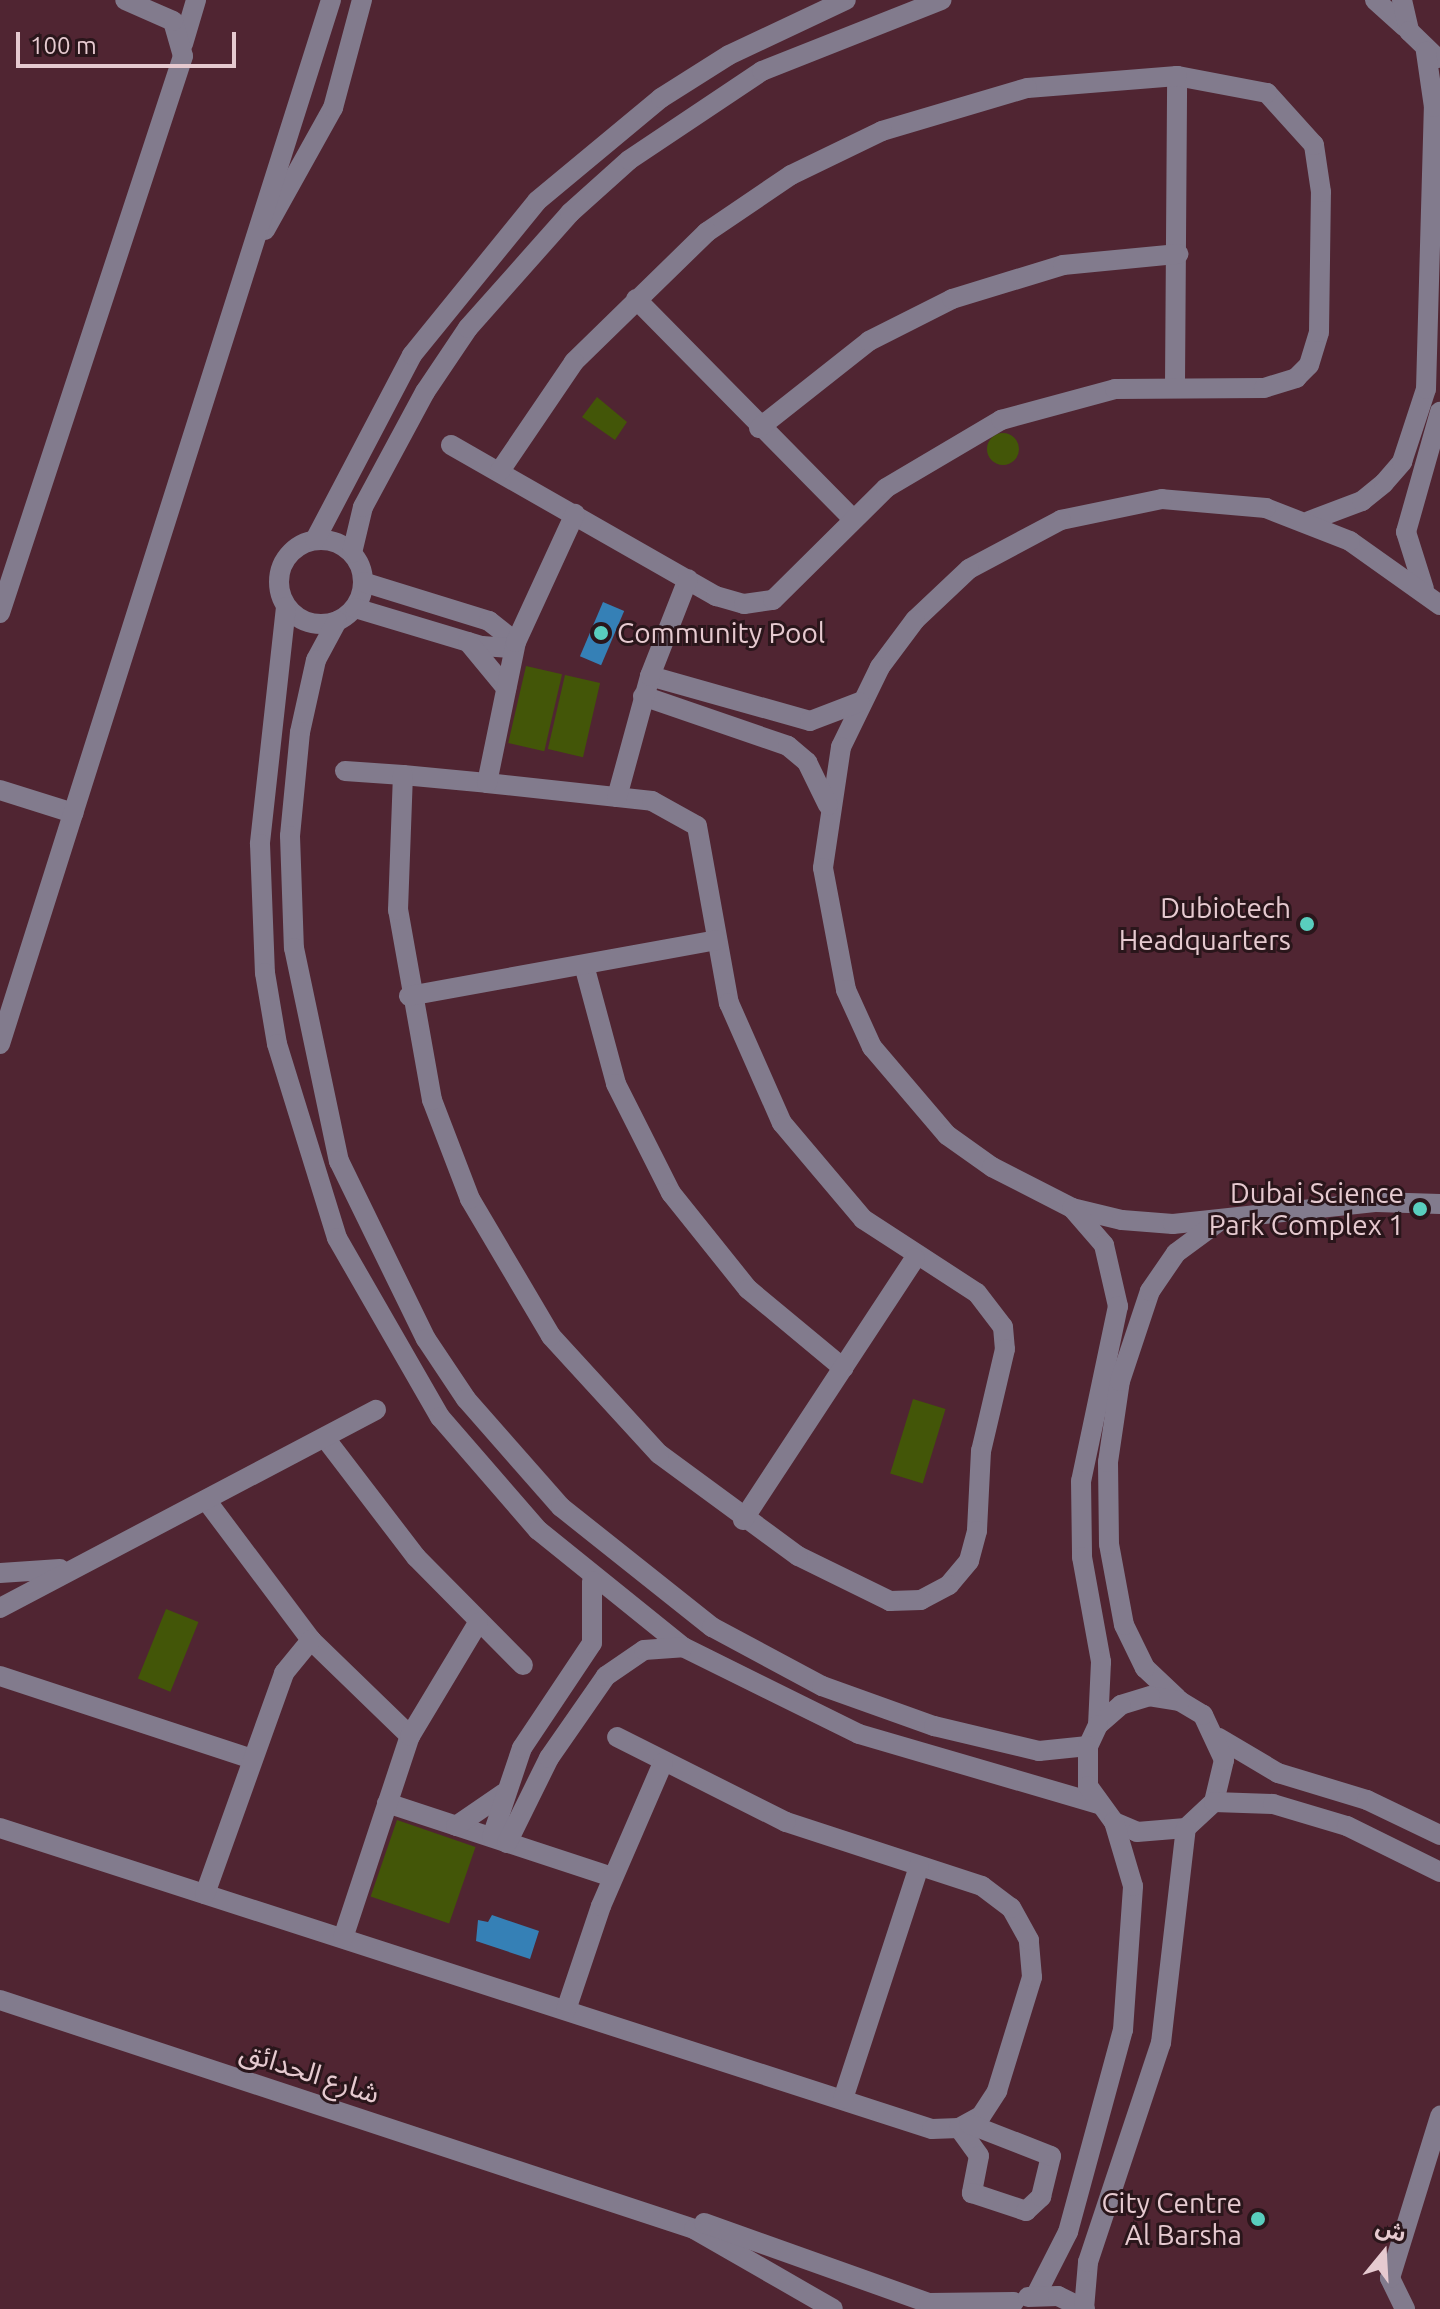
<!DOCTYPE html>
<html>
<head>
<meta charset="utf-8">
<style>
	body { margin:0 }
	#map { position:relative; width:1440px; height:2309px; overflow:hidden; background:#502532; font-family:Ubuntu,"Noto Sans Arabic",sans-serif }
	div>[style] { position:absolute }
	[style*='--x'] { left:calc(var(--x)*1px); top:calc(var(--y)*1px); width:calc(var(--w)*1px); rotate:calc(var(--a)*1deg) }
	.green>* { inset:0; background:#435608; transform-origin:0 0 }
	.round { border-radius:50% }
	.water>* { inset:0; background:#3580b6; transform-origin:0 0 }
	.minor>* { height:20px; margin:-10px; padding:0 10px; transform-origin:10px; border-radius:10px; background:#827b8d }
	.minor>.ring { margin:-10px; padding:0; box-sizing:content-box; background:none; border:20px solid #827b8d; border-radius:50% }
	.dots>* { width:22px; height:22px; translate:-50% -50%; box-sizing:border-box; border:4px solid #2a161b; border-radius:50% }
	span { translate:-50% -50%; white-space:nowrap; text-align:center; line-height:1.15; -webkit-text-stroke:6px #2a161b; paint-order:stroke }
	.poi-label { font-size:28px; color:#e6cad0 }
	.left { translate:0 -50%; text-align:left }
	.right { translate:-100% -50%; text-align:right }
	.street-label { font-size:28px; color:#e6cad0 }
	.north { position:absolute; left:1344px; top:2213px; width:80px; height:80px; -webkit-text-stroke:6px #2a161b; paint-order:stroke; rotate:18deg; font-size:22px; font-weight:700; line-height:32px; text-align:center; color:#e6cad0 }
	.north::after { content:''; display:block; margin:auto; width:28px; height:36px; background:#e6cad0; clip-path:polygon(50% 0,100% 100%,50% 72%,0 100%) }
	.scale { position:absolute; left:16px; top:32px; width:220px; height:36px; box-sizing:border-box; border:4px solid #e6cad0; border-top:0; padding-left:10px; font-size:24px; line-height:28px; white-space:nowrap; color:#e6cad0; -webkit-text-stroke:6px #2a161b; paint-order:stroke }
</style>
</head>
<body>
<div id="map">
	<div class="green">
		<div style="clip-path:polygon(597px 397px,627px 422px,615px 440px,582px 417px)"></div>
		<div class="round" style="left:987px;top:433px;width:32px;height:32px"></div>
		<div style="left:526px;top:666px;width:37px;height:79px;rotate:13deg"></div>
		<div style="left:565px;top:675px;width:36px;height:76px;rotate:13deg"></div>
		<div style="left:913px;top:1399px;width:34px;height:78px;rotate:17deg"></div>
		<div style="left:166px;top:1609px;width:35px;height:75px;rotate:22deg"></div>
		<div style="left:397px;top:1820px;width:83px;height:81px;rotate:19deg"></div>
	</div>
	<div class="water">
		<div style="left:603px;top:602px;width:23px;height:59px;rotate:23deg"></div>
		<div style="clip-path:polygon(492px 1915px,539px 1931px,530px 1959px,476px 1941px,478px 1920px,488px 1922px)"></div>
	</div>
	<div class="minor">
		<div style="--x:1375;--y:0;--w:40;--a:42"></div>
		<div style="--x:1402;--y:0;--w:32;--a:77"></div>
		<div style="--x:1409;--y:31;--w:39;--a:44"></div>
		<div style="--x:183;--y:44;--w:46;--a:-73.5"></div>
		<div style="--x:265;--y:230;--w:140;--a:-60.9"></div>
		<div style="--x:333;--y:108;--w:112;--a:-75"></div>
		<div style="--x:636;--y:299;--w:308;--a:45.4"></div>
		<div style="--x:1175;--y:384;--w:308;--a:-89.6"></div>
		<div style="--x:759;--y:428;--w:140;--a:-38.3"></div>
		<div style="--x:869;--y:341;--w:93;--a:-26.8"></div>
		<div style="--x:952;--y:299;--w:116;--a:-17"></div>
		<div style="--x:1063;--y:265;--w:116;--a:-5.5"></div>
		<div style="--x:451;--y:445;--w:305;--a:29.7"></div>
		<div style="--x:716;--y:596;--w:29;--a:16"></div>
		<div style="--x:744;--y:604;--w:29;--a:-8"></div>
		<div style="--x:773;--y:600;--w:159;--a:-44.7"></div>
		<div style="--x:886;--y:488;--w:134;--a:-30.6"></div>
		<div style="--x:1001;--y:420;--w:118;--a:-15.2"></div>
		<div style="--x:1115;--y:389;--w:149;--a:-0.4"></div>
		<div style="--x:1264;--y:388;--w:34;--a:-17"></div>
		<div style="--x:1296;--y:378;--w:18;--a:-45"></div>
		<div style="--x:1309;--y:365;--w:34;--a:-73"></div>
		<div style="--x:1319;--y:332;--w:140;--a:-89.2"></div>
		<div style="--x:1321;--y:192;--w:48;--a:-98.5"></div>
		<div style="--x:1314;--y:145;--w:70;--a:-132.1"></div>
		<div style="--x:1267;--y:93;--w:92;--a:-169.3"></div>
		<div style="--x:1177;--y:76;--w:150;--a:175.4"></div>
		<div style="--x:1027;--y:88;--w:151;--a:163.5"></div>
		<div style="--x:882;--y:131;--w:101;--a:154.2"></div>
		<div style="--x:791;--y:175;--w:102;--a:145.8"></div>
		<div style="--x:707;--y:232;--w:186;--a:135.7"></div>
		<div style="--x:574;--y:362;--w:132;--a:124.2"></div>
		<div style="--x:1309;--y:521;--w:57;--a:-20.7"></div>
		<div style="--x:1362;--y:501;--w:28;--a:-39"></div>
		<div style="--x:1384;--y:483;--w:28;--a:-49"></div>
		<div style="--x:1402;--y:462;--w:77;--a:-71.8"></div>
		<div style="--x:1426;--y:389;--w:282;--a:-88.4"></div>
		<div style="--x:1434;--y:107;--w:56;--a:-98.3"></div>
		<div class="ring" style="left:279px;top:540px;width:64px;height:64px"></div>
		<div style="--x:315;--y:540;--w:209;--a:-62.3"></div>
		<div style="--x:412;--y:355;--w:198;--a:-50.9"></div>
		<div style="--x:537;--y:201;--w:161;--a:-39.7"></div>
		<div style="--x:661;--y:98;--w:80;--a:-32.3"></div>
		<div style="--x:729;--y:55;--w:129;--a:-25.2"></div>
		<div style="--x:352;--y:553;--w:47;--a:-76.6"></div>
		<div style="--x:363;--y:507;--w:131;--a:-61.7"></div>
		<div style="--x:425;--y:392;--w:77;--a:-56.1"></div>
		<div style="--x:468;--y:328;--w:154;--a:-48.4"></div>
		<div style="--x:570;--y:213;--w:79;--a:-41.9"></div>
		<div style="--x:629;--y:160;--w:160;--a:-33.8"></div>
		<div style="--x:762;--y:71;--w:193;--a:-21.6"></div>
		<div style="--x:363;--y:582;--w:132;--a:17.2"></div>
		<div style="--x:489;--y:621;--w:34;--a:38"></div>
		<div style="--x:1424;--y:589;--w:60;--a:-107.5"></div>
		<div style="--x:1406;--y:532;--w:125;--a:-74.2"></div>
		<div style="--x:1440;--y:605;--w:110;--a:-144.6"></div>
		<div style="--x:1350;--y:541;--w:90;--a:-158.6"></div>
		<div style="--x:1266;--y:508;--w:104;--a:-175.1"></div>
		<div style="--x:1162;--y:499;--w:103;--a:168.3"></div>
		<div style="--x:1061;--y:520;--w:104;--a:152"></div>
		<div style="--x:969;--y:569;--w:74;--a:136.6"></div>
		<div style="--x:915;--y:620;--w:59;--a:126.7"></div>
		<div style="--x:880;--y:667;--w:89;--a:116"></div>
		<div style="--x:841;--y:747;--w:122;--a:98.5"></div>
		<div style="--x:823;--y:868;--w:124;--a:79.3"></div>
		<div style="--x:846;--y:990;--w:63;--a:65.5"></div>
		<div style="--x:872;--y:1047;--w:116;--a:49.6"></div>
		<div style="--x:947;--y:1135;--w:55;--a:35.4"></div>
		<div style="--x:992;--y:1167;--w:90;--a:27.1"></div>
		<div style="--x:1072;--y:1208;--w:51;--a:13.5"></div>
		<div style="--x:1122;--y:1220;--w:51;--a:4.5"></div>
		<div style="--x:1173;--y:1224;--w:205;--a:-6.2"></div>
		<div style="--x:1377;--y:1202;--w:63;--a:1.8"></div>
		<div style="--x:286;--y:607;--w:238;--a:96.3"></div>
		<div style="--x:260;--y:844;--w:129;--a:87.8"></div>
		<div style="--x:265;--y:973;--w:72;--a:80.4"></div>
		<div style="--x:277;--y:1044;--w:203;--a:72.8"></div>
		<div style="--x:337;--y:1238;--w:207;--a:60.1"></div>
		<div style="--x:440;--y:1417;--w:150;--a:49.1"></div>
		<div style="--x:538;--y:1530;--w:186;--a:38.9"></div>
		<div style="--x:683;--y:1647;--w:196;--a:26.3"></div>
		<div style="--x:859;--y:1734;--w:249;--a:16.3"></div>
		<div style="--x:355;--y:608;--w:133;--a:16.7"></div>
		<div style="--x:482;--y:646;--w:32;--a:4"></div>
		<div style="--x:0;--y:613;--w:586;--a:-71.81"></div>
		<div style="--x:183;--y:56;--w:36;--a:-106"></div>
		<div style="--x:173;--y:21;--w:52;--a:-156.4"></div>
		<div style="--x:337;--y:621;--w:44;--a:118.3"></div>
		<div style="--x:316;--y:660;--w:74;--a:102.5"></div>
		<div style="--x:300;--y:732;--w:104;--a:95.5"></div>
		<div style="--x:290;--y:836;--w:112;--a:88"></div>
		<div style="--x:294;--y:948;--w:218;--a:78.1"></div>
		<div style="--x:339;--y:1161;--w:198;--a:64"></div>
		<div style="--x:426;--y:1339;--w:72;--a:56.3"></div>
		<div style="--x:466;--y:1399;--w:144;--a:48.7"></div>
		<div style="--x:561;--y:1507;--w:193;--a:38.5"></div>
		<div style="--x:712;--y:1627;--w:125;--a:28.2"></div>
		<div style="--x:822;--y:1686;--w:119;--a:19.7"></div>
		<div style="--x:934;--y:1726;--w:108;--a:13.4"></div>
		<div style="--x:1039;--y:1751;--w:49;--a:-5.8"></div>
		<div style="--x:468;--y:642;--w:60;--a:50.4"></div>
		<div style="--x:650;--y:676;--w:166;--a:15.7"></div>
		<div style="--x:810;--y:721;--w:53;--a:-20.8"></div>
		<div style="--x:643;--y:696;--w:153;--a:19"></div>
		<div style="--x:788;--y:746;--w:25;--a:40"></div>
		<div style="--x:807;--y:762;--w:48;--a:64"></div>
		<div style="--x:345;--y:771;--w:58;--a:3.9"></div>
		<div style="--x:403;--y:775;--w:84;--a:5.4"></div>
		<div style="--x:487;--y:783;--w:166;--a:6.2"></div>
		<div style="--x:652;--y:801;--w:51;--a:29.1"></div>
		<div style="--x:697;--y:826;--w:180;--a:79.8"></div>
		<div style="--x:729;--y:1003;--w:131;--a:66.2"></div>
		<div style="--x:782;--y:1123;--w:126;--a:49.8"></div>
		<div style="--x:863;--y:1219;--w:136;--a:33"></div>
		<div style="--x:977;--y:1293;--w:43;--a:52.6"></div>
		<div style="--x:1003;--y:1327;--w:22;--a:85"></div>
		<div style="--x:1005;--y:1349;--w:105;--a:103.2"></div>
		<div style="--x:981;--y:1451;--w:80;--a:92.9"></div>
		<div style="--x:977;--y:1531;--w:31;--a:105"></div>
		<div style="--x:969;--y:1561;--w:31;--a:130"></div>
		<div style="--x:949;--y:1585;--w:32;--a:152"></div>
		<div style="--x:921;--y:1600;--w:31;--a:178"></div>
		<div style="--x:890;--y:1601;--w:102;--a:-153.9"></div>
		<div style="--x:798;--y:1556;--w:172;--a:-143.7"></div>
		<div style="--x:659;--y:1454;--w:160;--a:-132.5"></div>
		<div style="--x:551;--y:1336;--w:159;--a:-120.6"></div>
		<div style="--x:470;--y:1199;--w:106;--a:-111"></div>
		<div style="--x:432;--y:1100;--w:193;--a:-100.1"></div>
		<div style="--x:398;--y:910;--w:135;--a:-87.9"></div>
		<div style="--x:487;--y:783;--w:144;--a:-78.4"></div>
		<div style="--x:516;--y:642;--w:141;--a:-65.3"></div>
		<div style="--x:0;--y:790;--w:77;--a:17.5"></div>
		<div style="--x:617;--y:797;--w:125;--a:-74.7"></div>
		<div style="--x:650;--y:676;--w:104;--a:-68.6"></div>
		<div style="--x:584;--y:965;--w:123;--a:74.9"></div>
		<div style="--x:616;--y:1084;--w:122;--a:63.2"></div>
		<div style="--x:671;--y:1193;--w:123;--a:51.3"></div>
		<div style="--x:748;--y:1289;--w:124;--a:39.7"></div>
		<div style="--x:409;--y:996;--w:313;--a:-10.3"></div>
		<div style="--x:0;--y:1044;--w:1095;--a:-72.41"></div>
		<div style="--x:1072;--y:1208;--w:49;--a:49.1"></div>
		<div style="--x:1104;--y:1245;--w:63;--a:77.1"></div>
		<div style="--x:1118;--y:1306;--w:179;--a:101.9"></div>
		<div style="--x:1081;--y:1481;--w:76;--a:89.2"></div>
		<div style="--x:1082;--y:1557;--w:107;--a:79.7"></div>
		<div style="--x:1101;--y:1662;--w:63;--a:92.7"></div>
		<div style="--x:325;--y:1438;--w:150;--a:52.6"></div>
		<div style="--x:416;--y:1557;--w:152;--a:45.3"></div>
		<div style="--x:206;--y:1500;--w:175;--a:53.1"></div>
		<div style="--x:311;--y:1640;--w:138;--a:44.1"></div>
		<div style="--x:743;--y:1520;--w:313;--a:-56.7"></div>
		<div style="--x:0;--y:1573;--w:60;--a:-3.8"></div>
		<div style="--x:0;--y:1608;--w:425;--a:-27.8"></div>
		<div style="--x:0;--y:1676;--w:263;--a:18.2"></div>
		<div style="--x:1177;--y:1698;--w:44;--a:-136.8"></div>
		<div style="--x:1145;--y:1668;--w:48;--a:-116"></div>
		<div style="--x:1124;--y:1625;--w:82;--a:-100.5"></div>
		<div style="--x:1109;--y:1544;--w:82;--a:-90.7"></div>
		<div style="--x:1108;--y:1462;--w:82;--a:-81.6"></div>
		<div style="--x:1120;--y:1381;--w:95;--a:-71.6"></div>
		<div style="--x:1150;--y:1291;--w:46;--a:-55.6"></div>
		<div style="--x:1176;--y:1253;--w:52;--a:-36.4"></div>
		<div style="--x:1219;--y:1738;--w:69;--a:30.7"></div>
		<div style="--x:1278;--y:1773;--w:93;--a:16.9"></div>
		<div style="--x:1367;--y:1800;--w:81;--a:25.6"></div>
		<div style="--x:1214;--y:1802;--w:43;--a:-76.6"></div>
		<div style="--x:1224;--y:1760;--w:50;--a:-115"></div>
		<div style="--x:1203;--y:1715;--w:27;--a:-149"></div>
		<div style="--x:1180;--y:1701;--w:30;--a:-171"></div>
		<div style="--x:1150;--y:1696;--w:30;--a:163"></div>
		<div style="--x:1121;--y:1705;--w:30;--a:139"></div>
		<div style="--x:1098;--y:1725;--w:23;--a:115"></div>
		<div style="--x:1088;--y:1746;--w:40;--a:90"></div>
		<div style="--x:1088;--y:1786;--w:44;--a:54.2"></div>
		<div style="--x:1114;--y:1822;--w:25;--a:23"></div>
		<div style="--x:1137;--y:1832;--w:49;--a:-4.7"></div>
		<div style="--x:1186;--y:1828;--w:38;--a:-43"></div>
		<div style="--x:1214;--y:1802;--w:59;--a:1.9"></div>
		<div style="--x:1273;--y:1804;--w:77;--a:16.6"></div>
		<div style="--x:1347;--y:1826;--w:104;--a:26.3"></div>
		<div style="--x:387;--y:1803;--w:237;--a:18.2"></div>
		<div style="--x:456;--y:1826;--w:58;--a:-34.5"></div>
		<div style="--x:0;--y:1828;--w:979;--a:17.9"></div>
		<div style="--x:932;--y:2129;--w:27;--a:-2"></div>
		<div style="--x:959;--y:2128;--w:25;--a:-29"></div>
		<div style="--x:981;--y:2116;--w:30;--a:-57"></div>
		<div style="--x:997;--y:2091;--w:119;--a:-72.9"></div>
		<div style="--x:1032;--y:1977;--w:37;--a:-95"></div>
		<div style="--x:1029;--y:1940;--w:37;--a:-119"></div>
		<div style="--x:1011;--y:1908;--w:36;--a:-143"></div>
		<div style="--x:982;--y:1886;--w:206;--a:-161.9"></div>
		<div style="--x:786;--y:1822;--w:189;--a:-153.3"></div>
		<div style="--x:492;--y:1837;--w:94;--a:-71.4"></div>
		<div style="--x:522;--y:1748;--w:126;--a:-56.3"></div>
		<div style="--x:592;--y:1643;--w:62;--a:-90"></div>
		<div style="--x:507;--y:1843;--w:95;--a:-63.7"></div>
		<div style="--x:549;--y:1758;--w:100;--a:-55.2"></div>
		<div style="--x:606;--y:1676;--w:46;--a:-34.4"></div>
		<div style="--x:644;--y:1650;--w:39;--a:-4"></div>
		<div style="--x:205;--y:1894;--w:235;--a:-70.3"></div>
		<div style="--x:284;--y:1673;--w:43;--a:-50.7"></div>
		<div style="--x:343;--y:1938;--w:213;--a:-71.7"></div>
		<div style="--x:410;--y:1736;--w:132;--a:-59"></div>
		<div style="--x:0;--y:2000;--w:731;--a:18.26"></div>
		<div style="--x:694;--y:2229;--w:160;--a:29.9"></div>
		<div style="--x:566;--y:2010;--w:110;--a:-71.4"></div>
		<div style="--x:601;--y:1906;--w:156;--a:-66.6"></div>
		<div style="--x:843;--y:2099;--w:244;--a:-71.9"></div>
		<div style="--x:959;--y:2128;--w:34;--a:54"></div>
		<div style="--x:979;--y:2156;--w:38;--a:101"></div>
		<div style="--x:972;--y:2193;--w:57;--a:18.4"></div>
		<div style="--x:1026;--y:2211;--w:21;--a:-43"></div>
		<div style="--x:1041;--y:2197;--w:42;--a:-76.3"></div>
		<div style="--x:1051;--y:2156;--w:88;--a:-158.7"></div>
		<div style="--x:704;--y:2223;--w:239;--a:19.6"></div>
		<div style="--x:929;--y:2303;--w:85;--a:-0.7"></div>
		<div style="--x:1036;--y:2295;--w:71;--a:-63.1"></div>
		<div style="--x:1068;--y:2232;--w:209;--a:-74.8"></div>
		<div style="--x:1123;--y:2030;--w:144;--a:-86"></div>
		<div style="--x:1133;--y:1886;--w:67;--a:-106.5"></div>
		<div style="--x:1028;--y:2297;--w:30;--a:-2"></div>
		<div style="--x:1058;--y:2296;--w:30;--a:26"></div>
		<div style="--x:1084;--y:2309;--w:47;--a:-85.1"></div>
		<div style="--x:1088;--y:2262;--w:231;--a:-71.6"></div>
		<div style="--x:1161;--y:2043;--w:216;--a:-83.4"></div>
		<div style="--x:1405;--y:2309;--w:34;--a:-116"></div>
		<div style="--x:1390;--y:2278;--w:170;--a:-72.8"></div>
	</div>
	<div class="dots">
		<div style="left:601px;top:633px;background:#59cebe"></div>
		<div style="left:1307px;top:924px;background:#59cebe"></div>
		<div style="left:1420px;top:1209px;background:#59cebe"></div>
		<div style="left:1258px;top:2219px;background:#59cebe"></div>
	</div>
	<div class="poi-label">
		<span class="left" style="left:617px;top:633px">Community Pool</span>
		<span class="right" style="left:1291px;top:924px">Dubiotech<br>Headquarters</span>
		<span class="right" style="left:1404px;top:1209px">Dubai Science<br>Park Complex 1</span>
		<span class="right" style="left:1242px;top:2219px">City Centre<br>Al Barsha</span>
	</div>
	<div class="street-label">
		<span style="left:310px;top:2072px;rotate:18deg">شارع الحدائق</span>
	</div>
	<div class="north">ش</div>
	<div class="scale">100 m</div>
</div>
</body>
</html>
